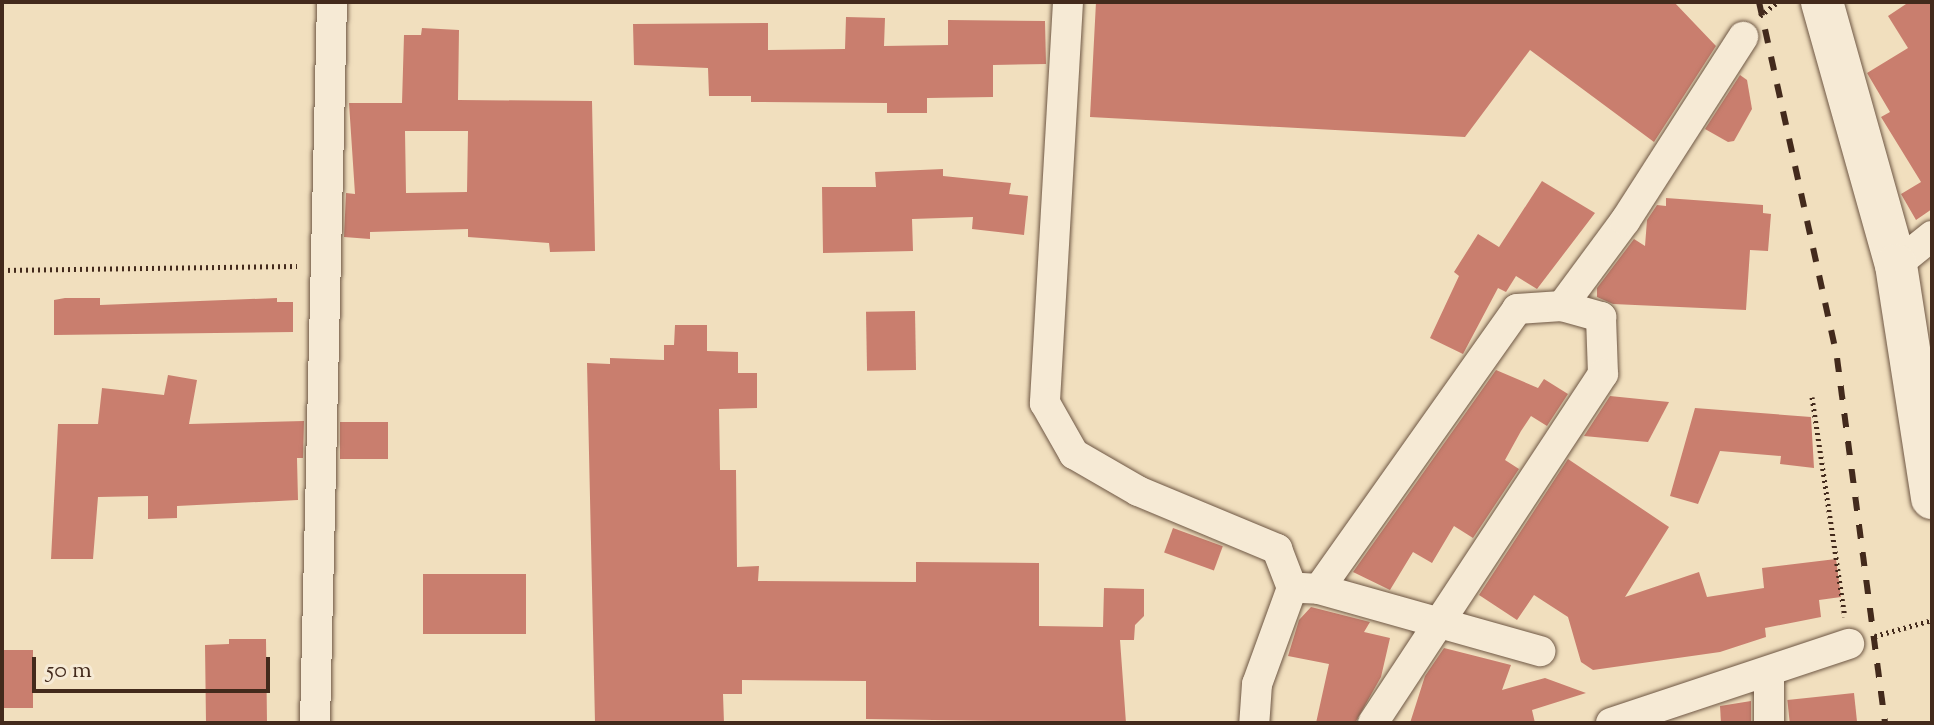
<!DOCTYPE html>
<html>
<head>
<meta charset="utf-8">
<style>
	body { margin:0 }
	#map { position:relative; width:1934px; height:725px; overflow:hidden; background:#f1dfbe; font-family:"Sorts Mill Goudy",serif }
	div>[style] { position:absolute }
	[style*='--x'] { left:calc(var(--x)*1px); top:calc(var(--y)*1px); width:calc(var(--w)*1px); rotate:calc(var(--a)*1deg) }
	.building>* { inset:0; background:#c97e6e; transform-origin:0 0 }
	.path>* { height:5px; margin-top:-2.5px; transform-origin:0; background:repeating-linear-gradient(90deg,#432a1c 0 2px,transparent 0 6px) }
	.roads { filter:drop-shadow(0 0 2px #6e5744) drop-shadow(0 0 2px #6e5744) }
	.street>* { height:30px; margin:-15px; padding:0 15px; transform-origin:15px; border-radius:15px; background:#f6ead5 }
	.secondary>* { height:42px; margin:-21px; padding:0 21px; transform-origin:21px; border-radius:21px; background:#f6ead5 }
	.rail>* { height:6px; margin-top:-3px; transform-origin:0; background:repeating-linear-gradient(90deg,#432a1c 0 14px,transparent 0 28px) }
	span { translate:-50% -50%; white-space:nowrap; text-align:center; line-height:1.15; -webkit-text-stroke:6px #f6ead5; paint-order:stroke }
	.frame { position:absolute; inset:0; border:4px solid #432a1c; pointer-events:none }
	.scale { position:absolute; left:32px; top:657px; width:238px; height:36px; box-sizing:border-box; border:4px solid #432a1c; border-top:0; padding-left:10px; font-size:24px; line-height:28px; white-space:nowrap; color:#432a1c; -webkit-text-stroke:6px #f6ead5; paint-order:stroke }
</style>
</head>
<body>
<div id="map">
	<div class="building">
		<div style="clip-path:polygon(1096px 2px,1674px 2px,1716px 46px,1654px 142px,1530px 50px,1465px 137px,1090px 117px)"></div>
		<div style="clip-path:polygon(1909px 2px,1932px 2px,1932px 209px,1916px 220px,1901px 194px,1921px 182px,1881px 117px,1890px 112px,1867px 73px,1908px 48px,1888px 16px)"></div>
		<div style="clip-path:polygon(846px 17px,885px 18px,884px 46px,948px 45px,948px 20px,1045px 21px,1046px 64px,993px 65px,993px 97px,927px 98px,927px 113px,887px 113px,887px 103px,751px 102px,751px 96px,709px 96px,708px 68px,634px 65px,633px 24px,768px 23px,768px 50px,845px 49px)"></div>
		<div style="clip-path:polygon(evenodd,422px 28px,459px 30px,458px 100px,592px 101px,595px 251px,550px 252px,549px 243px,468px 237px,468px 229px,370px 232px,370px 239px,344px 237px,346px 193px,355px 194px,349px 103px,402px 103px,404px 35px,421px 35px,422px 28px,405px 131px,468px 131px,467px 192px,406px 193px,405px 131px)"></div>
		<div style="clip-path:polygon(1740px 75px,1747px 80px,1752px 109px,1734px 141px,1728px 142px,1705px 129px)"></div>
		<div style="clip-path:polygon(943px 169px,943px 176px,1011px 183px,1009px 194px,1028px 196px,1024px 235px,972px 229px,973px 217px,912px 219px,913px 251px,823px 253px,822px 187px,876px 187px,875px 172px)"></div>
		<div style="clip-path:polygon(1542px 181px,1595px 213px,1537px 289px,1516px 276px,1506px 292px,1498px 288px,1463px 354px,1430px 338px,1459px 276px,1454px 272px,1478px 234px,1499px 247px)"></div>
		<div style="clip-path:polygon(1666px 198px,1763px 205px,1763px 213px,1771px 214px,1768px 251px,1750px 250px,1746px 310px,1613px 304px,1597px 297px,1597px 288px,1634px 239px,1645px 246px,1647px 220px,1657px 205px,1666px 206px)"></div>
		<div style="clip-path:polygon(65px 298px,100px 298px,100px 305px,277px 298px,277px 302px,293px 302px,293px 332px,54px 335px,54px 300px)"></div>
		<div style="left:915px;top:311px;width:59px;height:49px;rotate:89deg"></div>
		<div style="clip-path:polygon(675px 325px,707px 325px,707px 351px,738px 352px,738px 373px,757px 373px,757px 408px,719px 409px,720px 470px,736px 470px,737px 567px,759px 566px,758px 581px,916px 582px,916px 562px,1039px 563px,1039px 626px,1103px 627px,1104px 588px,1144px 589px,1144px 616px,1135px 625px,1134px 640px,1120px 640px,1126px 723px,866px 719px,866px 681px,742px 680px,742px 694px,723px 694px,724px 723px,595px 723px,587px 363px,610px 364px,610px 358px,664px 360px,664px 345px,674px 345px)"></div>
		<div style="clip-path:polygon(1496px 370px,1538px 388px,1544px 379px,1568px 394px,1547px 426px,1531px 416px,1521px 431px,1505px 460px,1519px 469px,1473px 538px,1454px 526px,1432px 563px,1413px 552px,1390px 590px,1353px 572px)"></div>
		<div style="clip-path:polygon(168px 375px,197px 380px,189px 424px,304px 421px,303px 458px,297px 458px,298px 500px,177px 506px,177px 518px,148px 519px,148px 496px,98px 497px,93px 559px,51px 559px,58px 424px,98px 424px,102px 388px,164px 395px)"></div>
		<div style="clip-path:polygon(1610px 396px,1669px 402px,1648px 442px,1584px 436px)"></div>
		<div style="clip-path:polygon(1695px 408px,1811px 417px,1814px 468px,1780px 464px,1781px 456px,1720px 451px,1698px 504px,1670px 496px)"></div>
		<div style="left:340px;top:422px;width:48px;height:37px"></div>
		<div style="clip-path:polygon(1568px 459px,1669px 527px,1625px 597px,1699px 572px,1707px 597px,1764px 588px,1762px 568px,1836px 559px,1841px 597px,1819px 600px,1821px 617px,1765px 628px,1766px 637px,1720px 652px,1593px 670px,1581px 662px,1568px 617px,1534px 595px,1517px 620px,1479px 595px)"></div>
		<div style="left:1173px;top:528px;width:53px;height:26px;rotate:20deg"></div>
		<div style="left:423px;top:574px;width:103px;height:60px"></div>
		<div style="clip-path:polygon(1311px 607px,1370px 622px,1364px 632px,1390px 638px,1381px 677px,1355px 723px,1316px 723px,1329px 664px,1288px 656px,1299px 620px)"></div>
		<div style="clip-path:polygon(229px 639px,266px 639px,267px 723px,206px 723px,205px 645px,229px 644px)"></div>
		<div style="clip-path:polygon(1444px 648px,1511px 665px,1502px 690px,1545px 678px,1586px 693px,1532px 710px,1535px 723px,1410px 723px,1425px 676px)"></div>
		<div style="left:2px;top:650px;width:31px;height:58px"></div>
		<div style="left:1854px;top:693px;width:30px;height:67px;rotate:84deg"></div>
		<div style="clip-path:polygon(1751px 701px,1751px 723px,1721px 723px,1720px 706px)"></div>
	</div>
	<div class="path">
		<div style="--x:1760;--y:16;--w:23;--a:-38"></div>
		<div style="--x:2;--y:270;--w:295;--a:-0.8"></div>
		<div style="--x:1812;--y:397;--w:222;--a:81.5"></div>
		<div style="--x:1875;--y:636;--w:59;--a:-15.7"></div>
	</div>
	<div class="roads">
		<div class="street">
			<div style="--x:1068;--y:2;--w:402;--a:93.3"></div>
			<div style="--x:1045;--y:403;--w:59;--a:60.4"></div>
			<div style="--x:1074;--y:454;--w:74;--a:30"></div>
			<div style="--x:1138;--y:491;--w:151;--a:22.6"></div>
			<div style="--x:1277;--y:549;--w:42;--a:69"></div>
			<div style="--x:1292;--y:588;--w:102;--a:110"></div>
			<div style="--x:1257;--y:684;--w:39;--a:94"></div>
			<div style="--x:1896;--y:265;--w:46;--a:-38.9"></div>
			<div style="--x:1562;--y:306;--w:106;--a:-53.5"></div>
			<div style="--x:1625;--y:221;--w:219;--a:-57.3"></div>
			<div style="--x:1302;--y:588;--w:17;--a:3"></div>
			<div style="--x:1319;--y:589;--w:230;--a:15.7"></div>
			<div style="--x:1319;--y:589;--w:343;--a:-54.7"></div>
			<div style="--x:1517;--y:309;--w:45;--a:-3.8"></div>
			<div style="--x:1562;--y:306;--w:41;--a:15.8"></div>
			<div style="--x:1601;--y:317;--w:57;--a:88"></div>
			<div style="--x:1603;--y:374;--w:418;--a:123.4"></div>
			<div style="--x:1769;--y:672;--w:51;--a:90"></div>
			<div style="--x:315;--y:723;--w:721;--a:-88.65"></div>
			<div style="--x:1611;--y:723;--w:251;--a:-18.4"></div>
		</div>
		<div class="secondary">
			<div style="--x:1822;--y:2;--w:273;--a:74.3"></div>
			<div style="--x:1896;--y:265;--w:236;--a:81.2"></div>
		</div>
	</div>
	<div class="rail">
		<div style="--x:1759;--y:2;--w:364;--a:77.6"></div>
		<div style="--x:1837;--y:358;--w:368;--a:82.5"></div>
	</div>
	<div class="frame"></div>
	<div class="scale">50 m</div>
</div>
</body>
</html>
